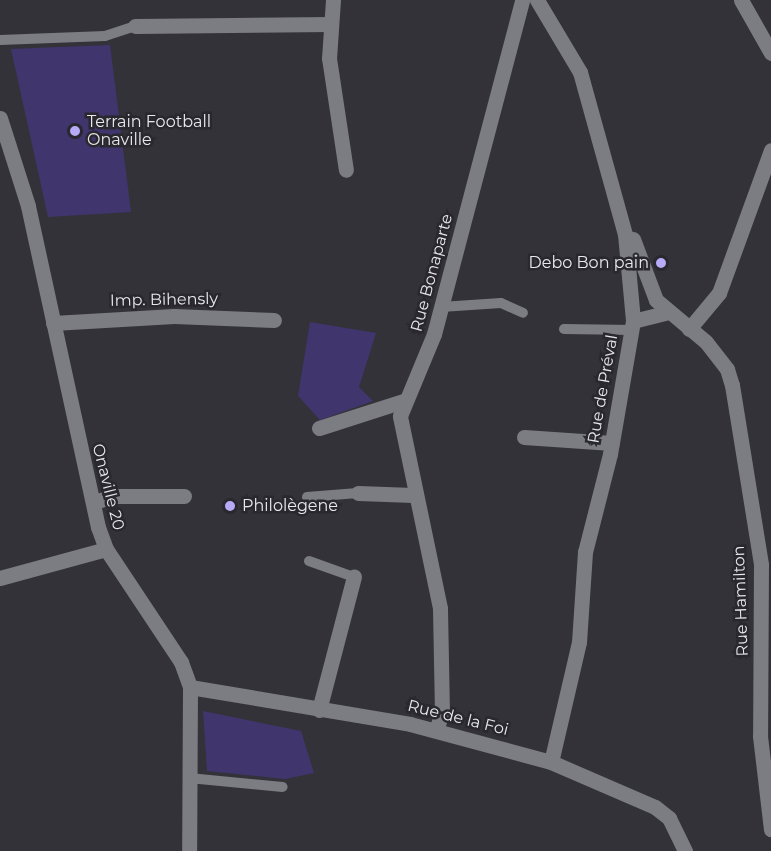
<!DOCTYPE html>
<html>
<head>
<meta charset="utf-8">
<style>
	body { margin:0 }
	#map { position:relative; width:771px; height:851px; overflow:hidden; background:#333238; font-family:Montserrat,sans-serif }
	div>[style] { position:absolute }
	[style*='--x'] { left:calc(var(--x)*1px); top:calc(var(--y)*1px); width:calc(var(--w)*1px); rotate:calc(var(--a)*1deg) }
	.green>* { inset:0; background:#41356e }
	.service>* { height:10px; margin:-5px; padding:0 5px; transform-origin:5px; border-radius:5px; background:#7c7c83 }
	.minor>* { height:15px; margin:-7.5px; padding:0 7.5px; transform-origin:7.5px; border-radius:7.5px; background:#7c7c83 }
	.dots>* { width:16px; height:16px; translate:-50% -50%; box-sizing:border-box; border:3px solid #29282e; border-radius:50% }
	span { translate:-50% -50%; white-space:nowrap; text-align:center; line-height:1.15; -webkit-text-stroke:5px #29282e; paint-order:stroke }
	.poi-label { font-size:16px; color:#e8e8ec }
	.left { translate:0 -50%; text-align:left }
	.right { translate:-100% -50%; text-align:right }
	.street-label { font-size:16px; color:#e8e8ec }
</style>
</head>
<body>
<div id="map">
	<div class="green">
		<div style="clip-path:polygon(110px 45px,131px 212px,48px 217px,11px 49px)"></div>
		<div style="clip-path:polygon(310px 322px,376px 333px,359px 387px,373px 401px,320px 420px,298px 396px)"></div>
		<div style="clip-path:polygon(203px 711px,301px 731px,314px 773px,285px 779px,207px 771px)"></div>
	</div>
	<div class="service">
		<div style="--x:0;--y:40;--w:105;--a:-2.2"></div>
		<div style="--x:105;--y:36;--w:32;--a:-18"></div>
		<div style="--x:441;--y:307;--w:60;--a:-3.8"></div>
		<div style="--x:501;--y:303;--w:24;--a:24"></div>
		<div style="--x:564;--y:329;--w:69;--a:0.8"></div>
		<div style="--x:307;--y:497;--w:51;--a:-4.5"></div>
		<div style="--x:309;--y:561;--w:48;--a:19.6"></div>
		<div style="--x:189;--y:778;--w:94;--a:5.5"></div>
	</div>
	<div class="minor">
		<div style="--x:333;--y:0;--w:58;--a:93.9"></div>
		<div style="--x:329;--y:58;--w:113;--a:81.4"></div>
		<div style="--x:537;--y:0;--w:84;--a:59.2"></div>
		<div style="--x:580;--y:72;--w:168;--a:74.5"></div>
		<div style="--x:625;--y:234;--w:87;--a:84.7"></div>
		<div style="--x:633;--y:321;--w:135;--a:99.8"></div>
		<div style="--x:610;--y:454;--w:101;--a:104.3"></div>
		<div style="--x:585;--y:552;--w:90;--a:93.8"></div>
		<div style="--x:579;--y:642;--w:123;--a:103.1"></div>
		<div style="--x:741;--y:0;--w:61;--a:60.5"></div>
		<div style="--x:135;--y:26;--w:196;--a:-0.6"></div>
		<div style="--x:0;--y:118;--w:92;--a:72.3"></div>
		<div style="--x:28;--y:206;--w:329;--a:77.7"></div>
		<div style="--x:98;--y:527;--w:23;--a:70"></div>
		<div style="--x:106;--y:549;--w:136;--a:56.4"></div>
		<div style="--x:181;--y:662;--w:27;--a:70"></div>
		<div style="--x:190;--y:687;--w:164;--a:90.3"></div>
		<div style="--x:633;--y:239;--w:65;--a:69.3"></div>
		<div style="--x:656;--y:300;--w:65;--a:40"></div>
		<div style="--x:706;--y:342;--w:34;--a:52"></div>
		<div style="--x:727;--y:369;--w:17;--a:73"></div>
		<div style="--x:732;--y:385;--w:182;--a:80.8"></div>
		<div style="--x:761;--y:565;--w:171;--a:90.3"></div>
		<div style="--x:760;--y:736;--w:94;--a:83.3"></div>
		<div style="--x:633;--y:321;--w:34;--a:-14"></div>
		<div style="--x:53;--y:323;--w:121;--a:-3.3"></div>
		<div style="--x:174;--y:316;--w:100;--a:2.3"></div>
		<div style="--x:689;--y:329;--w:47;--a:-50.2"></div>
		<div style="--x:719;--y:293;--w:152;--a:-70"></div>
		<div style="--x:319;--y:428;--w:88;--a:-17.8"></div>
		<div style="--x:524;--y:437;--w:88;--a:3.9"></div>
		<div style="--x:358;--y:493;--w:55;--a:2.1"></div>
		<div style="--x:94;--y:502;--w:21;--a:-17"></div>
		<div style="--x:114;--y:496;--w:70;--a:0"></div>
		<div style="--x:0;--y:578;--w:110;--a:-15.3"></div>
		<div style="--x:190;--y:687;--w:223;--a:9.5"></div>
		<div style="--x:410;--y:724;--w:146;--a:15.1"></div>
		<div style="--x:551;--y:762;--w:113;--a:23.4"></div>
		<div style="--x:655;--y:807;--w:18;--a:38"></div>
		<div style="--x:669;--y:818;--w:37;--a:64"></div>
		<div style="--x:319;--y:710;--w:138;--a:-75.3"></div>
		<div style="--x:436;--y:730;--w:18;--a:-71"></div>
		<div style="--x:442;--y:713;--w:105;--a:-91.1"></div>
		<div style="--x:440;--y:608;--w:196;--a:-101.8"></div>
		<div style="--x:400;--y:416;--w:89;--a:-67.5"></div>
		<div style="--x:434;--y:334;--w:345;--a:-75.2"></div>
	</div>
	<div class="dots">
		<div style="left:75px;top:131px;background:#b7abf8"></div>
		<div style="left:661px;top:263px;background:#b7abf8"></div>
		<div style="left:230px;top:506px;background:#b7abf8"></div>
	</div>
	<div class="poi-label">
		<span class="left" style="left:87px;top:131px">Terrain Football<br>Onaville</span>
		<span class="right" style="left:649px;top:263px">Debo Bon pain</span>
		<span class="left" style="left:242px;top:506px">Philolègene</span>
	</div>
	<div class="street-label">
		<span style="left:432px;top:273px;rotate:-75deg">Rue Bonaparte</span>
		<span style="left:164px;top:300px;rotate:-1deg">Imp. Bihensly</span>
		<span style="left:603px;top:389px;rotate:-80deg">Rue de Préval</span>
		<span style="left:108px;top:487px;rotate:76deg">Onaville 20</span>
		<span style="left:741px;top:601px;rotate:-92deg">Rue Hamilton</span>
		<span style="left:458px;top:718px;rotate:14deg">Rue de la Foi</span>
	</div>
</div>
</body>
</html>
